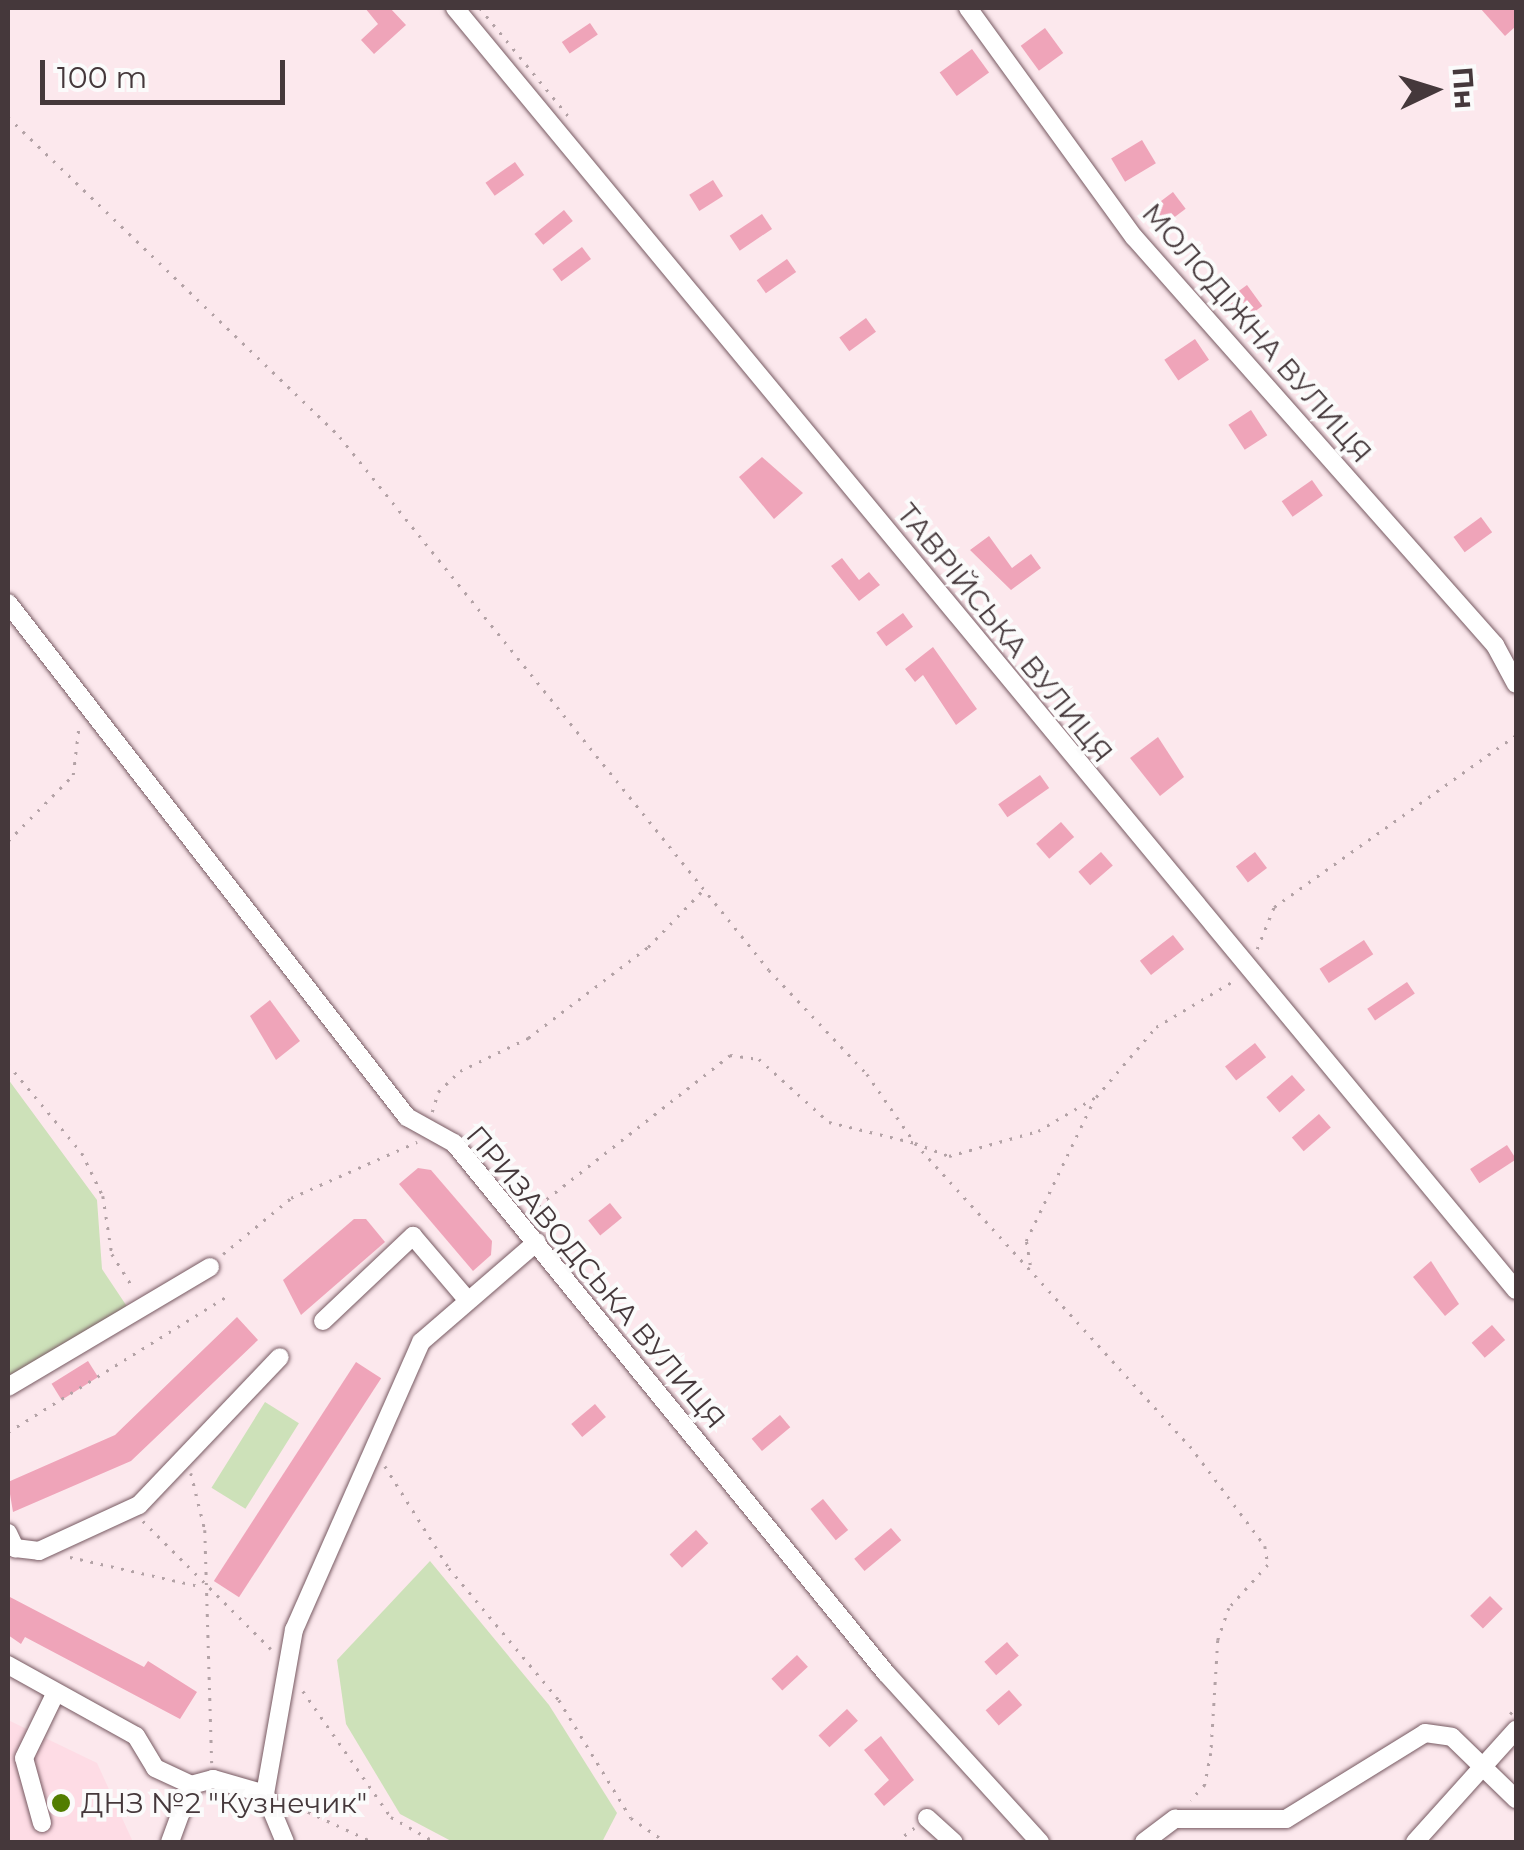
<!DOCTYPE html>
<html>
<head>
<meta charset="utf-8">
<style>
	body { margin:0 }
	#map { position:relative; width:1524px; height:1850px; overflow:hidden; background:#fce8ed; font-family:Montserrat,sans-serif }
	div>[style] { position:absolute }
	[style*='--x'] { left:calc(var(--x)*1px); top:calc(var(--y)*1px); width:calc(var(--w)*1px); rotate:calc(var(--a)*1deg) }
	.built>* { inset:0; background:#fedce5 }
	.green>* { inset:0; background:#cde1b9; transform-origin:0 0 }
	.building>* { inset:0; background:#efa4b9; transform-origin:0 0 }
	.path>* { height:2.5px; margin-top:-1.25px; transform-origin:0; background:repeating-linear-gradient(90deg,#b3a2a6 0 2.5px,transparent 0 10.5px) }
	.roads { filter:drop-shadow(0 0 2px #775a62) drop-shadow(0 0 2px #775a62) }
	.minor>* { height:18px; margin:-9px; padding:0 9px; transform-origin:9px; border-radius:9px; background:#fff }
	.dots>* { width:28px; height:28px; translate:-50% -50%; box-sizing:border-box; border:5px solid #fbfbfb; border-radius:50% }
	span { translate:-50% -50%; white-space:nowrap; text-align:center; line-height:1.15; -webkit-text-stroke:8px #fbfbfb; paint-order:stroke }
	.street-label { font-size:28px; color:#45383b }
	.poi-label { font-size:28px; color:#45383b }
	.left { translate:0 -50%; text-align:left }
	.frame { position:absolute; inset:0; border:10px solid #45383b; pointer-events:none }
	.north { position:absolute; left:1384px; top:40px; width:100px; height:100px; -webkit-text-stroke:8px #fbfbfb; paint-order:stroke; rotate:86deg; font-size:28px; font-weight:700; line-height:40px; text-align:center; color:#45383b }
	.north::after { content:''; display:block; margin:auto; width:35px; height:45px; background:#45383b; clip-path:polygon(50% 0,100% 100%,50% 72%,0 100%) }
	.scale { position:absolute; left:40px; top:60px; width:245px; height:45px; box-sizing:border-box; border:5px solid #45383b; border-top:0; padding-left:12px; font-size:30px; line-height:35px; white-space:nowrap; color:#45383b; -webkit-text-stroke:8px #fbfbfb; paint-order:stroke }
</style>
</head>
<body>
<div id="map">
	<div class="built">
		<div style="clip-path:polygon(8px 1720px,97px 1763px,133px 1842px,8px 1842px)"></div>
	</div>
	<div class="green">
		<div style="clip-path:polygon(8px 1079px,97px 1200px,102px 1269px,130px 1311px,8px 1377px)"></div>
		<div style="left:265px;top:1402px;width:40px;height:101px;rotate:32deg"></div>
		<div style="clip-path:polygon(430px 1561px,549px 1705px,617px 1813px,602px 1842px,453px 1842px,400px 1814px,346px 1724px,337px 1660px)"></div>
	</div>
	<div class="building">
		<div style="clip-path:polygon(365px 8px,390px 8px,406px 25px,374px 54px,361px 40px,378px 24px)"></div>
		<div style="clip-path:polygon(1480px 8px,1516px 8px,1516px 26px,1505px 36px)"></div>
		<div style="left:590px;top:23px;width:14px;height:34px;rotate:56deg"></div>
		<div style="left:1045px;top:28px;width:31px;height:30px;rotate:54deg"></div>
		<div style="left:972px;top:49px;width:29px;height:40px;rotate:54deg"></div>
		<div style="left:1142px;top:140px;width:27px;height:36px;rotate:59deg"></div>
		<div style="left:515px;top:162px;width:16px;height:36px;rotate:55deg"></div>
		<div style="left:713px;top:180px;width:19px;height:28px;rotate:58deg"></div>
		<div style="left:1173px;top:192px;width:21px;height:29px;rotate:53deg"></div>
		<div style="left:564px;top:210px;width:14px;height:38px;rotate:51deg"></div>
		<div style="left:762px;top:214px;width:18px;height:39px;rotate:56deg"></div>
		<div style="left:582px;top:247px;width:15px;height:37px;rotate:53deg"></div>
		<div style="left:787px;top:259px;width:16px;height:37px;rotate:55deg"></div>
		<div style="left:1247px;top:285px;width:26px;height:29px;rotate:54deg"></div>
		<div style="left:866px;top:318px;width:17px;height:33px;rotate:54deg"></div>
		<div style="left:1195px;top:339px;width:25px;height:37px;rotate:56deg"></div>
		<div style="left:1251px;top:410px;width:30px;height:27px;rotate:57deg"></div>
		<div style="clip-path:polygon(762px 457px,803px 493px,774px 519px,739px 477px)"></div>
		<div style="left:1312px;top:480px;width:19px;height:37px;rotate:55deg"></div>
		<div style="left:1481px;top:517px;width:19px;height:34px;rotate:54deg"></div>
		<div style="clip-path:polygon(989px 536px,1012px 568px,1031px 554px,1041px 568px,1011px 590px,970px 550px)"></div>
		<div style="clip-path:polygon(842px 558px,859px 580px,869px 572px,880px 585px,859px 601px,831px 566px)"></div>
		<div style="left:903px;top:613px;width:17px;height:33px;rotate:54deg"></div>
		<div style="clip-path:polygon(933px 647px,977px 709px,956px 725px,923px 675px,915px 682px,905px 669px)"></div>
		<div style="clip-path:polygon(1158px 737px,1184px 777px,1160px 796px,1130px 758px)"></div>
		<div style="left:1040px;top:775px;width:16px;height:51px;rotate:55deg"></div>
		<div style="left:1061px;top:822px;width:20px;height:33px;rotate:49deg"></div>
		<div style="left:1101px;top:852px;width:18px;height:30px;rotate:49deg"></div>
		<div style="left:1255px;top:852px;width:20px;height:24px;rotate:53deg"></div>
		<div style="left:1173px;top:935px;width:18px;height:42px;rotate:52deg"></div>
		<div style="left:1364px;top:940px;width:17px;height:53px;rotate:57deg"></div>
		<div style="left:1407px;top:982px;width:14px;height:48px;rotate:56deg"></div>
		<div style="clip-path:polygon(270px 1000px,300px 1041px,276px 1060px,250px 1016px)"></div>
		<div style="left:1255px;top:1043px;width:18px;height:38px;rotate:52deg"></div>
		<div style="left:1292px;top:1075px;width:20px;height:34px;rotate:49deg"></div>
		<div style="left:1319px;top:1114px;width:18px;height:36px;rotate:49deg"></div>
		<div style="left:1507px;top:1145px;width:17px;height:44px;rotate:57deg"></div>
		<div style="clip-path:polygon(418px 1168px,431px 1170px,492px 1241px,491px 1255px,473px 1271px,399px 1184px)"></div>
		<div style="left:610px;top:1203px;width:19px;height:28px;rotate:51deg"></div>
		<div style="clip-path:polygon(354px 1219px,366px 1219px,385px 1242px,301px 1315px,283px 1280px)"></div>
		<div style="clip-path:polygon(1431px 1261px,1459px 1304px,1445px 1316px,1413px 1277px)"></div>
		<div style="clip-path:polygon(237px 1317px,258px 1340px,131px 1461px,13px 1512px,8px 1482px,115px 1435px)"></div>
		<div style="left:1492px;top:1325px;width:20px;height:27px;rotate:49deg"></div>
		<div style="left:88px;top:1361px;width:19px;height:43px;rotate:58deg"></div>
		<div style="left:356px;top:1362px;width:30px;height:261px;rotate:33deg"></div>
		<div style="left:595px;top:1404px;width:17px;height:31px;rotate:50deg"></div>
		<div style="left:780px;top:1415px;width:16px;height:37px;rotate:50deg"></div>
		<div style="left:823px;top:1499px;width:40px;height:16px;rotate:51deg"></div>
		<div style="left:891px;top:1528px;width:16px;height:48px;rotate:50deg"></div>
		<div style="left:696px;top:1530px;width:18px;height:36px;rotate:47deg"></div>
		<div style="clip-path:polygon(8px 1596px,144px 1667px,148px 1661px,197px 1692px,180px 1719px,25px 1637px,21px 1644px,8px 1635px)"></div>
		<div style="left:1490px;top:1596px;width:18px;height:28px;rotate:45deg"></div>
		<div style="left:1007px;top:1642px;width:18px;height:30px;rotate:49deg"></div>
		<div style="left:797px;top:1655px;width:16px;height:35px;rotate:47deg"></div>
		<div style="left:1009px;top:1690px;width:20px;height:31px;rotate:49deg"></div>
		<div style="left:847px;top:1709px;width:16px;height:39px;rotate:47deg"></div>
		<div style="clip-path:polygon(881px 1736px,914px 1780px,884px 1806px,874px 1794px,889px 1780px,864px 1750px)"></div>
	</div>
	<div class="path">
		<div style="--x:480;--y:8;--w:144;--a:50.7"></div>
		<div style="--x:8;--y:117;--w:461;--a:43.9"></div>
		<div style="--x:340;--y:437;--w:684;--a:51.17"></div>
		<div style="--x:769;--y:970;--w:143;--a:46.7"></div>
		<div style="--x:867;--y:1074;--w:84;--a:55.2"></div>
		<div style="--x:915;--y:1143;--w:36;--a:21"></div>
		<div style="--x:949;--y:1156;--w:92;--a:-15.7"></div>
		<div style="--x:1038;--y:1131;--w:67;--a:-30.4"></div>
		<div style="--x:1096;--y:1097;--w:92;--a:-49.4"></div>
		<div style="--x:1156;--y:1027;--w:92;--a:-30.7"></div>
		<div style="--x:8;--y:841;--w:93;--a:-45.4"></div>
		<div style="--x:73;--y:775;--w:50;--a:-83.2"></div>
		<div style="--x:1257;--y:949;--w:45;--a:-68"></div>
		<div style="--x:1274;--y:907;--w:297;--a:-35.4"></div>
		<div style="--x:8;--y:1064;--w:116;--a:50.3"></div>
		<div style="--x:82;--y:1153;--w:48;--a:64"></div>
		<div style="--x:103;--y:1196;--w:59;--a:81.2"></div>
		<div style="--x:112;--y:1254;--w:41;--a:57.8"></div>
		<div style="--x:432;--y:1112;--w:21;--a:-73"></div>
		<div style="--x:438;--y:1092;--w:30;--a:-44"></div>
		<div style="--x:460;--y:1071;--w:76;--a:-25.9"></div>
		<div style="--x:528;--y:1038;--w:151;--a:-37.2"></div>
		<div style="--x:648;--y:947;--w:79;--a:-46"></div>
		<div style="--x:530;--y:1212;--w:254;--a:-38.1"></div>
		<div style="--x:730;--y:1055;--w:29;--a:8"></div>
		<div style="--x:759;--y:1059;--w:94;--a:42"></div>
		<div style="--x:829;--y:1122;--w:89;--a:13.7"></div>
		<div style="--x:915;--y:1143;--w:409;--a:47.8"></div>
		<div style="--x:1190;--y:1446;--w:125;--a:53.1"></div>
		<div style="--x:1265;--y:1546;--w:19;--a:81"></div>
		<div style="--x:1268;--y:1565;--w:58;--a:132.2"></div>
		<div style="--x:1229;--y:1608;--w:34;--a:109"></div>
		<div style="--x:1218;--y:1640;--w:113;--a:93.5"></div>
		<div style="--x:1211;--y:1753;--w:33;--a:101"></div>
		<div style="--x:1205;--y:1785;--w:21;--a:133"></div>
		<div style="--x:223;--y:1254;--w:88;--a:-39.5"></div>
		<div style="--x:291;--y:1198;--w:138;--a:-24"></div>
		<div style="--x:1030;--y:1265;--w:24;--a:-99"></div>
		<div style="--x:1026;--y:1241;--w:157;--a:-64.3"></div>
		<div style="--x:8;--y:1432;--w:258;--a:-31.8"></div>
		<div style="--x:385;--y:1466;--w:120;--a:57.9"></div>
		<div style="--x:449;--y:1568;--w:172;--a:50.2"></div>
		<div style="--x:559;--y:1700;--w:138;--a:58.6"></div>
		<div style="--x:631;--y:1818;--w:42;--a:34.4"></div>
		<div style="--x:191;--y:1473;--w:59;--a:76.2"></div>
		<div style="--x:205;--y:1530;--w:233;--a:88.3"></div>
		<div style="--x:143;--y:1521;--w:181;--a:45"></div>
		<div style="--x:70;--y:1557;--w:136;--a:12.7"></div>
		<div style="--x:303;--y:1691;--w:154;--a:55.1"></div>
		<div style="--x:391;--y:1817;--w:51;--a:29.6"></div>
		<div style="--x:1510;--y:1714;--w:9;--a:-49"></div>
		<div style="--x:289;--y:1803;--w:93;--a:24.9"></div>
		<div style="--x:896;--y:1842;--w:23;--a:-38"></div>
	</div>
	<div class="roads">
		<div class="minor">
			<div style="--x:455;--y:8;--w:1664;--a:50.39"></div>
			<div style="--x:968;--y:8;--w:283;--a:54.1"></div>
			<div style="--x:1134;--y:237;--w:545;--a:48.5"></div>
			<div style="--x:1495;--y:645;--w:44;--a:61.7"></div>
			<div style="--x:8;--y:603;--w:651;--a:52.18"></div>
			<div style="--x:407;--y:1117;--w:54;--a:29"></div>
			<div style="--x:454;--y:1143;--w:684;--a:50.82"></div>
			<div style="--x:886;--y:1673;--w:229;--a:47.7"></div>
			<div style="--x:323;--y:1321;--w:124;--a:-43.4"></div>
			<div style="--x:413;--y:1236;--w:80;--a:49.6"></div>
			<div style="--x:8;--y:1387;--w:235;--a:-30.7"></div>
			<div style="--x:8;--y:1533;--w:17;--a:65"></div>
			<div style="--x:15;--y:1548;--w:24;--a:7"></div>
			<div style="--x:39;--y:1551;--w:110;--a:-24.7"></div>
			<div style="--x:139;--y:1505;--w:204;--a:-46.4"></div>
			<div style="--x:8;--y:1665;--w:146;--a:29"></div>
			<div style="--x:136;--y:1736;--w:37;--a:59"></div>
			<div style="--x:155;--y:1768;--w:40;--a:25"></div>
			<div style="--x:191;--y:1785;--w:23;--a:-15"></div>
			<div style="--x:213;--y:1779;--w:54;--a:16.1"></div>
			<div style="--x:927;--y:1818;--w:36;--a:42"></div>
			<div style="--x:42;--y:1823;--w:67;--a:-105.5"></div>
			<div style="--x:24;--y:1758;--w:73;--a:-64.1"></div>
			<div style="--x:170;--y:1842;--w:61;--a:-69.8"></div>
			<div style="--x:285;--y:1842;--w:52;--a:-112.6"></div>
			<div style="--x:265;--y:1794;--w:167;--a:-80"></div>
			<div style="--x:294;--y:1630;--w:315;--a:-66.2"></div>
			<div style="--x:421;--y:1342;--w:153;--a:-40.8"></div>
			<div style="--x:1144;--y:1842;--w:39;--a:-37"></div>
			<div style="--x:1175;--y:1819;--w:111;--a:0"></div>
			<div style="--x:1286;--y:1819;--w:163;--a:-31.7"></div>
			<div style="--x:1425;--y:1733;--w:27;--a:8"></div>
			<div style="--x:1452;--y:1737;--w:89;--a:44.1"></div>
			<div style="--x:1415;--y:1842;--w:151;--a:-48"></div>
		</div>
	</div>
	<div class="dots">
		<div style="left:61px;top:1803px;background:#527d00"></div>
	</div>
	<div class="street-label">
		<span style="left:1257px;top:333px;rotate:49deg">МОЛОДІЖНА ВУЛИЦЯ</span>
		<span style="left:1005px;top:633px;rotate:51deg">ТАВРІЙСЬКА ВУЛИЦЯ</span>
		<span style="left:596px;top:1277px;rotate:50deg">ПРИЗАВОДСЬКА ВУЛИЦЯ</span>
	</div>
	<div class="poi-label">
		<span class="left" style="left:81px;top:1803px">ДНЗ №2 "Кузнечик"</span>
	</div>
	<div class="frame"></div>
	<div class="north">Пн</div>
	<div class="scale">100 m</div>
</div>
</body>
</html>
